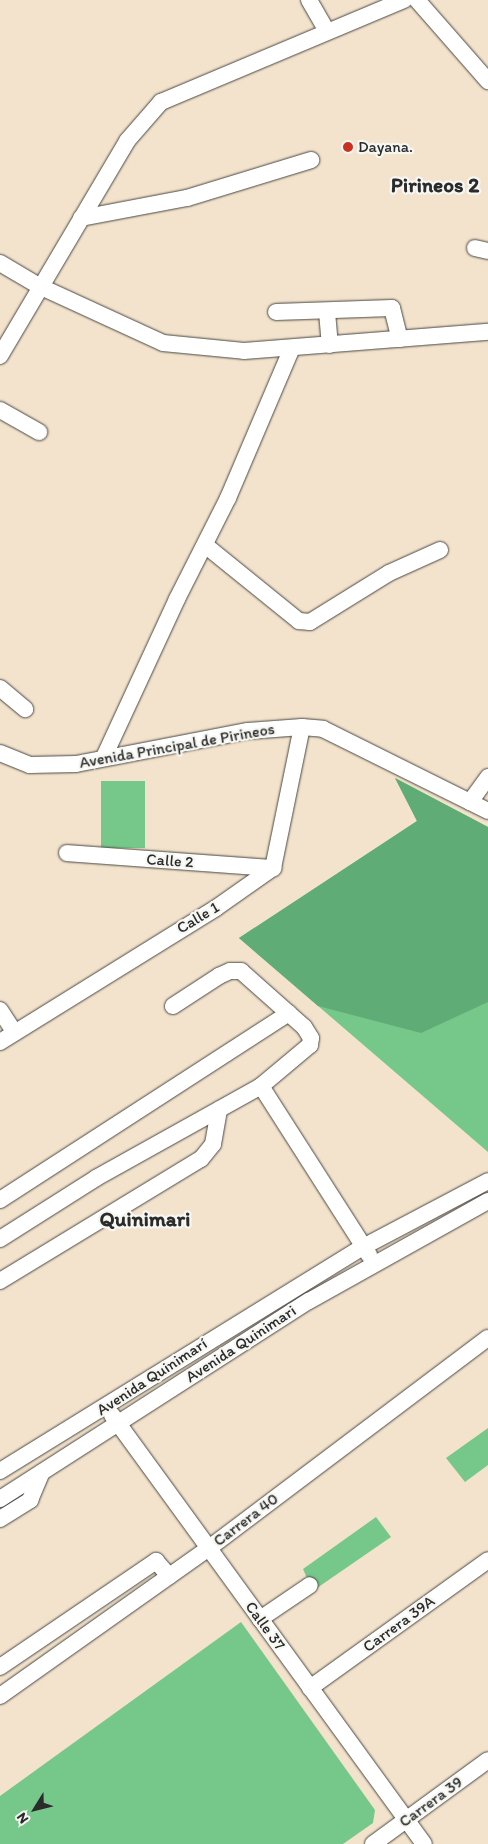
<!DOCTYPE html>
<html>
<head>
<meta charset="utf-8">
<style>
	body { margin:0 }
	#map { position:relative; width:488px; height:1844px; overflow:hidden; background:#f3e3cc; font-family:Itim,sans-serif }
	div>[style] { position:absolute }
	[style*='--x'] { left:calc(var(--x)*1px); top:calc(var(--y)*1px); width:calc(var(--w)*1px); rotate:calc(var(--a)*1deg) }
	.green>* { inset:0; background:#76c88a; transform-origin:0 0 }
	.forest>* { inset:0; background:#60ac76 }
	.roads { filter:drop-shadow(0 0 1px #494743) drop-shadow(0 0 1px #494743) }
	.minor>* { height:16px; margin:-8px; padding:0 8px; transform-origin:8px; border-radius:8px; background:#fff }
	.dots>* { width:14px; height:14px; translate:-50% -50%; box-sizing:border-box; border:2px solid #f6f6f2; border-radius:50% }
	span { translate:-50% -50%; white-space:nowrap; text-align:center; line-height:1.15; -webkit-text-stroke:4.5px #f6f6f2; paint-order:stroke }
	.poi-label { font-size:16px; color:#2b2b2b }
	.left { translate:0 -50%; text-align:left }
	.street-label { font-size:16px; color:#2b2b2b }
	.district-label { font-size:21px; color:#2b2b2b; font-weight:700 }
	.north { position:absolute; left:10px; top:1784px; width:50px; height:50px; -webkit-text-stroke:4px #f6f6f2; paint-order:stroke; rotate:234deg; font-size:14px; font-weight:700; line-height:20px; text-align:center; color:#2b2b2b }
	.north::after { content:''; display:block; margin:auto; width:18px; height:22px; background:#2b2b2b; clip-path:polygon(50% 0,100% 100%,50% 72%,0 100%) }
</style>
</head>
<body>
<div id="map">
	<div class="green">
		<div style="clip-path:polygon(395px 778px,488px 827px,488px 1152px,239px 938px,417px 821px)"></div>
		<div style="left:101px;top:781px;width:44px;height:67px"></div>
		<div style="clip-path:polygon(488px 1428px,488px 1465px,465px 1482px,446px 1458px)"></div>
		<div style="clip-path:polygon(376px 1517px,391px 1537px,317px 1588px,310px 1585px,303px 1569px)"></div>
		<div style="clip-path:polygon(241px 1622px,375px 1810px,373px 1823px,343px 1844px,0 1844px,0 1796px)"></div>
	</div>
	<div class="forest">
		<div style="clip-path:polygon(395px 778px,488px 827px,488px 1002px,421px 1033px,318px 1006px,239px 938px,417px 821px)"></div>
	</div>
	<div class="roads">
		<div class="minor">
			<div style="--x:309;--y:0;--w:36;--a:60"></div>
			<div style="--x:417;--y:0;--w:108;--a:48.8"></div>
			<div style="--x:81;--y:218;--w:108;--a:-10.7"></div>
			<div style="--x:187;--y:198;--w:130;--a:-17"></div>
			<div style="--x:475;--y:248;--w:13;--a:13"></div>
			<div style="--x:0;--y:263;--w:45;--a:30.5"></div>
			<div style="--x:39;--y:286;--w:136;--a:24.7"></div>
			<div style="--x:163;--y:343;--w:81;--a:5.6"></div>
			<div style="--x:244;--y:351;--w:245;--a:-4.5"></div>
			<div style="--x:276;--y:312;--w:116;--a:-2"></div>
			<div style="--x:392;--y:308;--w:32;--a:76"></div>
			<div style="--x:327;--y:312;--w:33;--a:85"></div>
			<div style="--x:0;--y:356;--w:250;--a:-59.4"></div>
			<div style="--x:127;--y:141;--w:52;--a:-48.9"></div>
			<div style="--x:161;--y:102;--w:264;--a:-22.8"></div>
			<div style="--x:0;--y:410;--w:45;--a:29.4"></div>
			<div style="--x:205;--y:545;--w:121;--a:39"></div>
			<div style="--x:299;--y:621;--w:11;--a:5"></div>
			<div style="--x:310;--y:622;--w:93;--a:-31.8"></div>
			<div style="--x:389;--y:573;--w:56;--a:-24.3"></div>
			<div style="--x:0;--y:688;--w:33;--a:40"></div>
			<div style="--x:0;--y:753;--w:32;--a:22"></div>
			<div style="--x:30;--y:765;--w:46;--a:-1.2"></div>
			<div style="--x:76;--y:764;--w:175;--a:-10.9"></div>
			<div style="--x:248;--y:731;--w:54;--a:-4.2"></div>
			<div style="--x:302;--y:727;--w:21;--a:5"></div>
			<div style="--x:323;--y:729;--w:184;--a:26.4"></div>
			<div style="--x:104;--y:757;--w:174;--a:-65.2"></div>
			<div style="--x:177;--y:599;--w:113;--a:-63.2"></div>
			<div style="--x:228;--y:498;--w:163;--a:-66.9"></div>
			<div style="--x:470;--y:802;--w:31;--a:-54"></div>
			<div style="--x:67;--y:853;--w:207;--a:4.2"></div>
			<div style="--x:0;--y:1010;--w:27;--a:57"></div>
			<div style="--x:0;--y:1042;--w:254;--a:-31.8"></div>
			<div style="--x:216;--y:908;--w:70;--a:-35.1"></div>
			<div style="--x:273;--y:868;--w:144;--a:-78.4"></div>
			<div style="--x:261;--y:1086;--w:201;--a:57.4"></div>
			<div style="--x:0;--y:1200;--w:344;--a:-32.9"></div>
			<div style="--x:0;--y:1239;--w:114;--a:-32.4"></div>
			<div style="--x:96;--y:1178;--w:189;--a:-29.1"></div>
			<div style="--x:261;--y:1086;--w:64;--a:-39.9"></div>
			<div style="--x:310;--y:1045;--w:7;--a:-82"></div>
			<div style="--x:311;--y:1038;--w:13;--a:-122"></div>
			<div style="--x:304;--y:1027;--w:84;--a:-138.4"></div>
			<div style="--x:241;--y:971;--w:11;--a:180"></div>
			<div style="--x:230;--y:971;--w:12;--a:156"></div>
			<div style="--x:219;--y:976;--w:55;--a:146.9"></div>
			<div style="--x:0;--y:1281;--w:235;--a:-31.3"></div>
			<div style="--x:201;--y:1159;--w:19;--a:-51"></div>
			<div style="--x:213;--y:1144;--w:35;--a:-80"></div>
			<div style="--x:112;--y:1415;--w:530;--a:53.97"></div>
			<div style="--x:0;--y:1471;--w:427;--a:-31.7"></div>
			<div style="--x:363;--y:1247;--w:141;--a:-27.8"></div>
			<div style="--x:0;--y:1499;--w:367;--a:-32.7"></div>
			<div style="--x:309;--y:1301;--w:205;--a:-29.2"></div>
			<div style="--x:0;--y:1519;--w:36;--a:-32"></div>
			<div style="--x:30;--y:1500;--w:30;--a:-67"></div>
			<div style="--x:260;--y:1619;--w:60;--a:-34.2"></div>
			<div style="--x:0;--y:1667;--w:189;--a:-34.2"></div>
			<div style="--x:156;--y:1561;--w:20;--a:49"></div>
			<div style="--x:310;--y:1688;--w:219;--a:-35.7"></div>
			<div style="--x:0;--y:1696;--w:256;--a:-35.3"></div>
			<div style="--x:209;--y:1548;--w:349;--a:-37"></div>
			<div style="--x:373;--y:1844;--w:142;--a:-36.1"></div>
		</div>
	</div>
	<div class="dots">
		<div style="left:348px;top:147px;background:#c8321e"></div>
	</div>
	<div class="poi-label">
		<span class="left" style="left:358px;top:147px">Dayana.</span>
	</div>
	<div class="street-label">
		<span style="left:177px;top:746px;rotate:-10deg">Avenida Principal de Pirineos</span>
		<span style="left:170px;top:861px;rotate:4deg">Calle 2</span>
		<span style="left:198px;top:918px;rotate:-31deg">Calle 1</span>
		<span style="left:241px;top:1344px;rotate:-33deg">Avenida Quinimari</span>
		<span style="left:152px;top:1377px;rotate:-33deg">Avenida Quinimarí</span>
		<span style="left:246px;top:1520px;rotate:-37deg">Carrera 40</span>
		<span style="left:399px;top:1624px;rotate:-36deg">Carrera 39A</span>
		<span style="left:265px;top:1626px;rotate:54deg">Calle 37</span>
		<span style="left:431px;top:1802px;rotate:-36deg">Carrera 39</span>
	</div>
	<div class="district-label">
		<span style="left:435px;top:185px">Pirineos 2</span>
		<span style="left:145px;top:1219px">Quinimari</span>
	</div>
	<div class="north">N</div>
</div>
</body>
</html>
